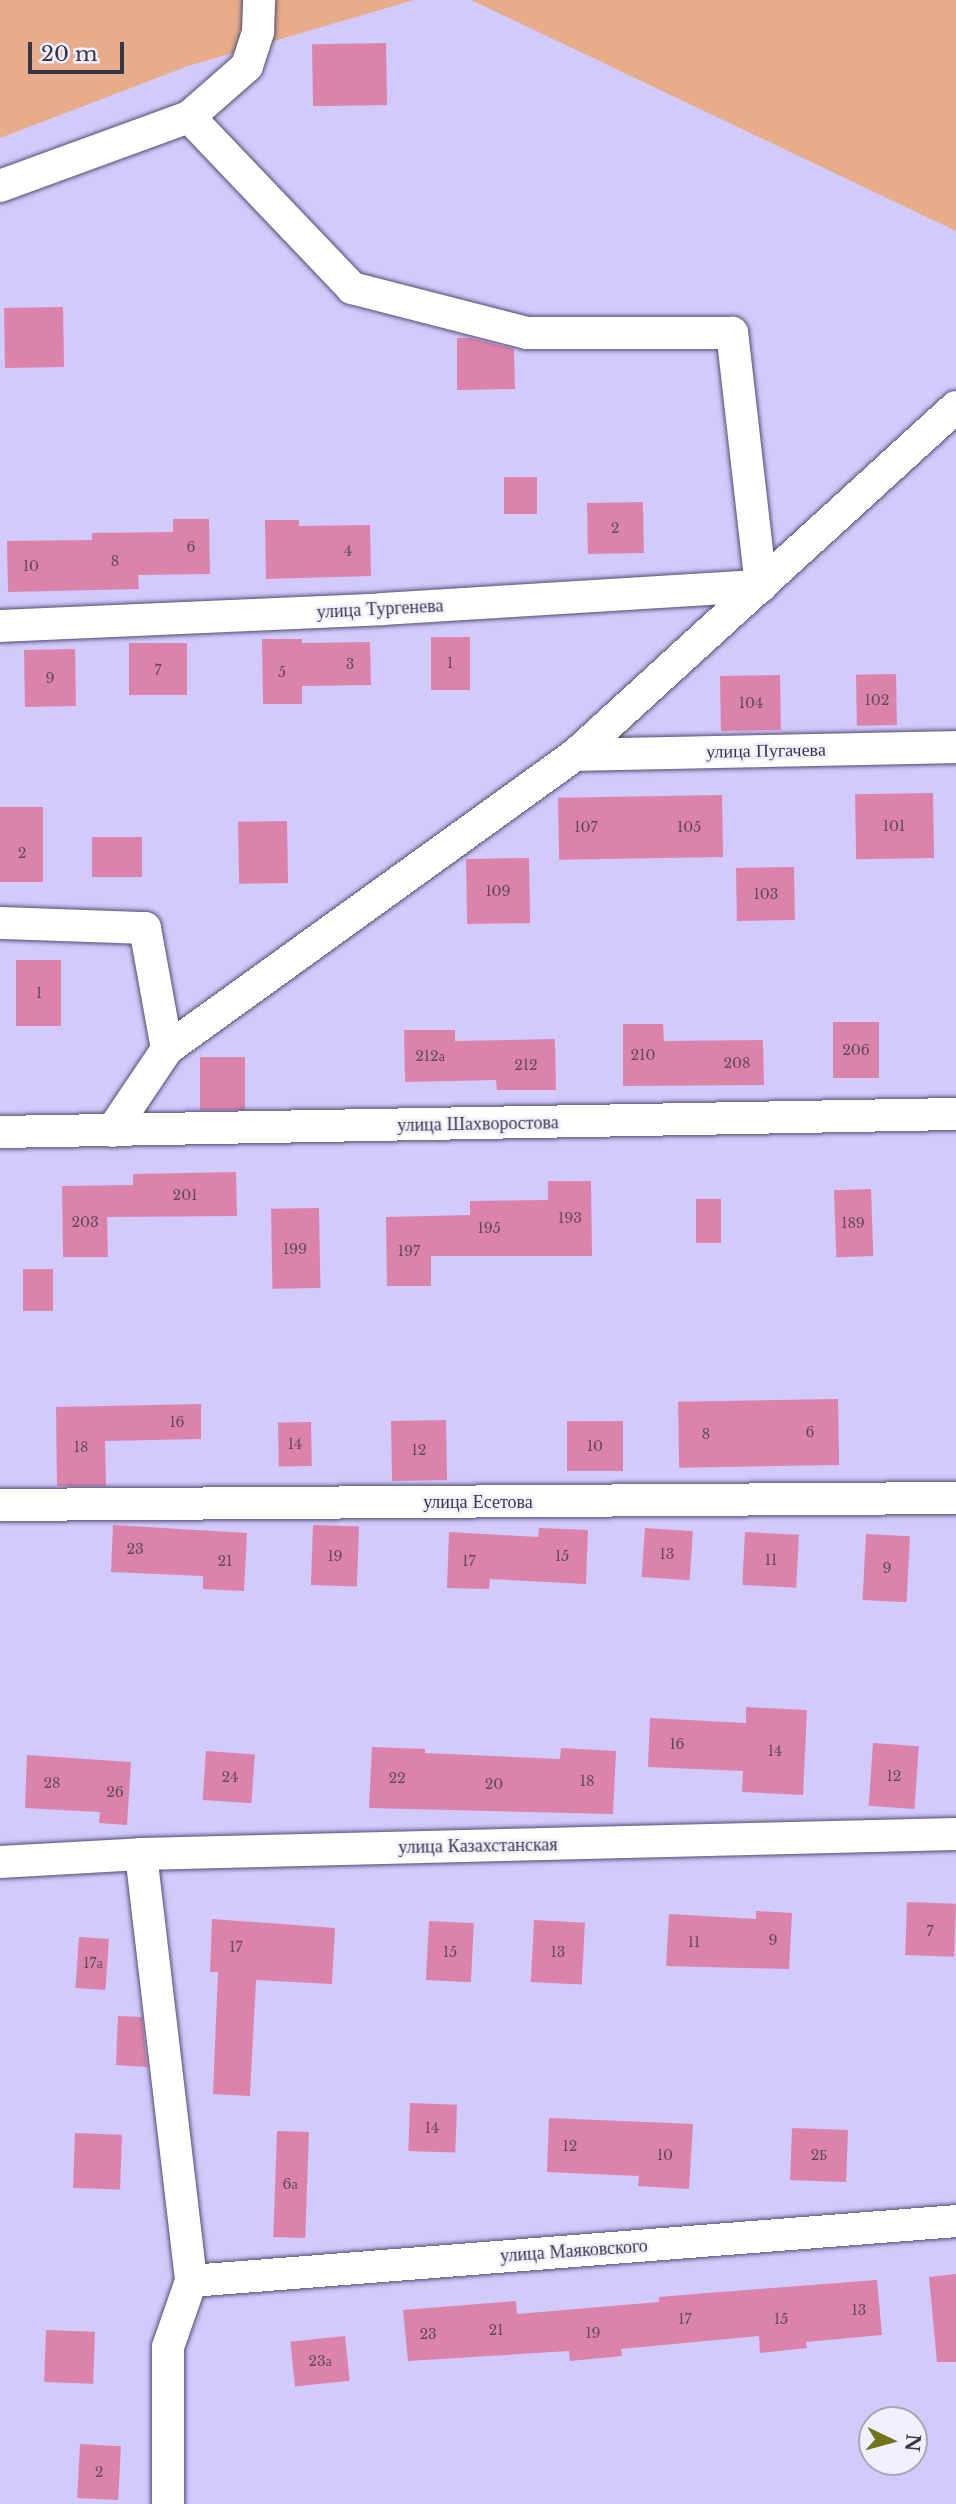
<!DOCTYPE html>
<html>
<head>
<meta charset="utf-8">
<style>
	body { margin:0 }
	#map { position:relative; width:956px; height:2504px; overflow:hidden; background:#d1cafa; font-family:"Libre Baskerville",serif }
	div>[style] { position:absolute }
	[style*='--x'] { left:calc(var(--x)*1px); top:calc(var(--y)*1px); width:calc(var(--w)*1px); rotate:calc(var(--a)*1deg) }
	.green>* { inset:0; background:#e7ac89 }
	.building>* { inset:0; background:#dc83ac; transform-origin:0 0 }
	.roads { filter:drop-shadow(0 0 2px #534c74) drop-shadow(0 0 2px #534c74) }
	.minor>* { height:32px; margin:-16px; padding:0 16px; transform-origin:16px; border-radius:16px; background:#fff }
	span { translate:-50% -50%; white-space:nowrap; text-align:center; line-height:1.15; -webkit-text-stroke:5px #f2f0ff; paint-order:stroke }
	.number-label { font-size:14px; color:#624962 }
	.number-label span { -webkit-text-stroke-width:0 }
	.street-label { font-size:18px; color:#393649 }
	.north { position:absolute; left:858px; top:2406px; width:70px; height:70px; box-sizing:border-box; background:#f2f0ff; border:2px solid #a8a6b6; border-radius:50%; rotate:95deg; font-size:19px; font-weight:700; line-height:28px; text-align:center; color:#393649 }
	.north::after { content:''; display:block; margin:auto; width:24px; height:32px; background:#71741b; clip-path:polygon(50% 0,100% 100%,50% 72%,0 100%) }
	.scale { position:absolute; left:28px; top:42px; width:96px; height:32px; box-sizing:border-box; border:4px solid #393649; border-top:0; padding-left:9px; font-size:21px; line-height:24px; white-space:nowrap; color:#393649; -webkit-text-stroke:5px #f2f0ff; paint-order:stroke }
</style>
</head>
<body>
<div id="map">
	<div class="green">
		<div style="clip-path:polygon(0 0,414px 0,188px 66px,0 138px)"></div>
		<div style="clip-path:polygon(471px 0,956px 0,956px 231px)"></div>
	</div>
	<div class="building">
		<div style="left:386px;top:43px;width:62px;height:74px;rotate:89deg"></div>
		<div style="left:63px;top:307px;width:60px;height:59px;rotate:89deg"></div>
		<div style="clip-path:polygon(457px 338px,471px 338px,514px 349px,515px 389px,457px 390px)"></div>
		<div style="left:504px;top:477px;width:33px;height:37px"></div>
		<div style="left:643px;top:502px;width:51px;height:56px;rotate:89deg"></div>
		<div style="clip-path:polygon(173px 519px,209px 519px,210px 574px,138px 575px,139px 589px,8px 592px,7px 541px,92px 540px,92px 533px,173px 532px)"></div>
		<div style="clip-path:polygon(265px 520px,299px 520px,299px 526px,370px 525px,371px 576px,266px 579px)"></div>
		<div style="left:431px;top:637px;width:39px;height:53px"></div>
		<div style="clip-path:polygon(262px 639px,302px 639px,302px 643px,370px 642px,371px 685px,302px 686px,302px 704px,263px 704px)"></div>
		<div style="left:187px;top:643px;width:52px;height:58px;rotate:90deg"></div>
		<div style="left:75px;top:649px;width:57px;height:51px;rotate:89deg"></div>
		<div style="left:896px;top:674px;width:51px;height:40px;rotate:89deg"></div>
		<div style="left:780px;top:675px;width:55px;height:60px;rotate:89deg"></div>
		<div style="left:933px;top:793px;width:65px;height:78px;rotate:89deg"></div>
		<div style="left:722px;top:795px;width:62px;height:164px;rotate:89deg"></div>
		<div style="left:0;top:807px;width:43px;height:75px"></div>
		<div style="left:287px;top:821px;width:62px;height:49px;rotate:89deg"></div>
		<div style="left:92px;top:837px;width:50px;height:40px"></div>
		<div style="left:529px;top:858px;width:65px;height:63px;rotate:89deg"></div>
		<div style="left:794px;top:867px;width:53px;height:58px;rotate:89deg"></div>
		<div style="left:16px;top:960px;width:45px;height:66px"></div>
		<div style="left:879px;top:1022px;width:56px;height:46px;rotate:90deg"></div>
		<div style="clip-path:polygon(623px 1024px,663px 1024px,664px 1041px,763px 1040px,764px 1085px,623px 1086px)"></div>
		<div style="clip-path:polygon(404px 1030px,455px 1030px,455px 1041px,555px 1039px,556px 1090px,497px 1090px,496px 1080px,405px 1082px)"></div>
		<div style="left:200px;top:1057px;width:45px;height:53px"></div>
		<div style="clip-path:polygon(236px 1172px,237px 1216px,107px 1217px,108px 1257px,63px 1257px,62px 1186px,133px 1185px,133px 1174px)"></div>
		<div style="clip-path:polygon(548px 1181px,591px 1181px,592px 1256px,431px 1256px,431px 1286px,387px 1286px,386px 1217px,470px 1215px,470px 1201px,548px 1200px)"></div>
		<div style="left:871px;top:1189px;width:67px;height:37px;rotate:88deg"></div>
		<div style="left:696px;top:1199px;width:25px;height:44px"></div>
		<div style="left:319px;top:1208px;width:80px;height:48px;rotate:89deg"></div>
		<div style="left:23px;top:1269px;width:30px;height:42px"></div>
		<div style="left:838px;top:1399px;width:66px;height:160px;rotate:89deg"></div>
		<div style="clip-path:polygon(201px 1404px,201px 1439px,105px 1441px,106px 1486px,57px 1486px,56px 1407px)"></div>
		<div style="left:446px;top:1420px;width:60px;height:55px;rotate:89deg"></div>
		<div style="left:567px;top:1421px;width:56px;height:50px"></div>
		<div style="left:311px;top:1422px;width:44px;height:33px;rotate:89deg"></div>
		<div style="clip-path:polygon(113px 1525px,247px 1533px,244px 1591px,203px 1589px,203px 1576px,111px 1572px)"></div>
		<div style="left:313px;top:1525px;width:46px;height:60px;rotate:2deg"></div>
		<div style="clip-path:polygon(539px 1528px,588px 1530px,586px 1584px,490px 1579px,489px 1589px,447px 1588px,449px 1532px,538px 1537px)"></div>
		<div style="left:645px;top:1528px;width:48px;height:49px;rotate:4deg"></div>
		<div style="left:745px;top:1532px;width:54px;height:53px;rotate:3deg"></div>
		<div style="left:866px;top:1534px;width:44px;height:66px;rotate:3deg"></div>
		<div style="clip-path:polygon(746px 1707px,807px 1710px,803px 1795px,742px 1792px,743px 1771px,648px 1767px,650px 1718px,746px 1723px)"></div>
		<div style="left:873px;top:1743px;width:46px;height:63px;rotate:4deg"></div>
		<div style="clip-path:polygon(372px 1747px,425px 1749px,425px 1753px,560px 1759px,561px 1748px,616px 1751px,613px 1814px,369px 1808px)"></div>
		<div style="left:206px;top:1751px;width:49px;height:49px;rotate:4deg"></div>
		<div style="clip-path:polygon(27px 1755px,131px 1762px,127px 1825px,99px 1823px,100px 1812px,25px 1808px)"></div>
		<div style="left:907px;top:1902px;width:49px;height:53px;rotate:2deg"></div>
		<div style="clip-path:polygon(756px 1911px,792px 1913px,789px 1969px,666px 1966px,669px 1914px,756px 1919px)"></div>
		<div style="clip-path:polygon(212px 1919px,335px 1928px,332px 1984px,256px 1980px,250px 2096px,213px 2094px,218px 1972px,210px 1972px)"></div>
		<div style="left:534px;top:1920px;width:51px;height:62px;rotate:3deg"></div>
		<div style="left:429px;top:1921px;width:45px;height:59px;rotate:3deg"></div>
		<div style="left:79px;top:1937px;width:30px;height:51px;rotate:4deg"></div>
		<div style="clip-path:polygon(118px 2016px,142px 2017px,147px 2067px,116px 2065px)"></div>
		<div style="left:410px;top:2103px;width:47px;height:48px;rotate:2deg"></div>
		<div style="clip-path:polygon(549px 2118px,693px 2124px,689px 2189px,638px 2186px,639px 2176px,547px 2172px)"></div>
		<div style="left:792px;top:2128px;width:56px;height:52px;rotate:2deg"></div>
		<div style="left:277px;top:2131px;width:32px;height:106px;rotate:2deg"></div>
		<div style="left:75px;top:2133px;width:47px;height:55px;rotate:2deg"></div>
		<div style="clip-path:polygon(956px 2274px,956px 2362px,937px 2362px,929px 2277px)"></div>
		<div style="clip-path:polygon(877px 2280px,882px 2335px,806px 2342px,807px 2348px,760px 2353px,759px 2336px,621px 2349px,622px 2356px,570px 2361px,569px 2351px,408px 2361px,403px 2310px,516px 2301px,517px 2314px,659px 2302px,659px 2297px,707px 2293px)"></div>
		<div style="left:46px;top:2330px;width:49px;height:52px;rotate:2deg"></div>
		<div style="left:345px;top:2336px;width:45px;height:55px;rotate:84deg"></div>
		<div style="left:80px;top:2444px;width:41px;height:54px;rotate:3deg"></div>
	</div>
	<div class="roads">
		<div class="minor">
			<div style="--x:0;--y:186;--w:201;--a:-20.1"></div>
			<div style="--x:189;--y:117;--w:77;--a:-41.3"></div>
			<div style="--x:247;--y:66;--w:36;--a:-72"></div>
			<div style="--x:258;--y:32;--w:32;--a:-88"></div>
			<div style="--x:0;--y:626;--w:382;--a:-2.5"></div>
			<div style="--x:382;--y:609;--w:380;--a:-3.5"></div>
			<div style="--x:761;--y:586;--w:255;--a:-96.5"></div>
			<div style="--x:732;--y:333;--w:205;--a:180"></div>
			<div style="--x:527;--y:333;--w:181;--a:-165.6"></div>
			<div style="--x:352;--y:288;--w:236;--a:-133.6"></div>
			<div style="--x:575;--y:755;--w:381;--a:-1.2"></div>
			<div style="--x:0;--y:923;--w:145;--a:2"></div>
			<div style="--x:145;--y:928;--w:123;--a:79.7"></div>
			<div style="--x:112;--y:1131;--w:99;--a:-56.1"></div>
			<div style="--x:167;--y:1049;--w:503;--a:-35.78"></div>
			<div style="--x:575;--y:755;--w:516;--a:-42.41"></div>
			<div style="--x:0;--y:1132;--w:956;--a:-1.08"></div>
			<div style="--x:0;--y:1505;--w:956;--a:-0.42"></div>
			<div style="--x:141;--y:1854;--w:430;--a:83.3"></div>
			<div style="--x:191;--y:2281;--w:70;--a:109.2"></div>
			<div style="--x:168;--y:2347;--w:157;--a:90"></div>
			<div style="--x:0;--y:1862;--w:141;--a:-3.2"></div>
			<div style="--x:141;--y:1854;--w:815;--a:-1.41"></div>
			<div style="--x:191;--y:2281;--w:767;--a:-4.48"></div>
		</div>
	</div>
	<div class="number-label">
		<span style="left:615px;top:528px">2</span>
		<span style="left:191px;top:547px">6</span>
		<span style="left:348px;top:551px">4</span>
		<span style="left:115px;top:561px">8</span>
		<span style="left:31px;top:566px">10</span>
		<span style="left:450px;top:663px">1</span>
		<span style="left:350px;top:664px">3</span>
		<span style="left:158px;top:670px">7</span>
		<span style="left:282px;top:672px">5</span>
		<span style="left:50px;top:678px">9</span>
		<span style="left:877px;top:700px">102</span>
		<span style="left:751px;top:703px">104</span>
		<span style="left:894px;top:826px">101</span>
		<span style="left:586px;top:827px">107</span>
		<span style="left:689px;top:827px">105</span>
		<span style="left:22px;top:853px">2</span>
		<span style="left:498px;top:891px">109</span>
		<span style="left:766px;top:894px">103</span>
		<span style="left:39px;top:993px">1</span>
		<span style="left:856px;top:1050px">206</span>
		<span style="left:643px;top:1055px">210</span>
		<span style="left:430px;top:1056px">212а</span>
		<span style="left:737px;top:1063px">208</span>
		<span style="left:526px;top:1065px">212</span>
		<span style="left:185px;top:1195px">201</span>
		<span style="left:570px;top:1218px">193</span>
		<span style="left:85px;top:1222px">203</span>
		<span style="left:853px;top:1223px">189</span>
		<span style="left:489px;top:1228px">195</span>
		<span style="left:295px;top:1249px">199</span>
		<span style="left:409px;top:1251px">197</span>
		<span style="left:177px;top:1422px">16</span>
		<span style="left:810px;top:1432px">6</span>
		<span style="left:706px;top:1434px">8</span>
		<span style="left:295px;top:1444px">14</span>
		<span style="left:595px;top:1446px">10</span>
		<span style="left:81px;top:1447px">18</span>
		<span style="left:419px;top:1450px">12</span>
		<span style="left:135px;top:1549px">23</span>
		<span style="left:667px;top:1554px">13</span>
		<span style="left:335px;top:1556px">19</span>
		<span style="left:562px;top:1556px">15</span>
		<span style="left:771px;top:1560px">11</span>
		<span style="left:225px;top:1561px">21</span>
		<span style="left:469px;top:1561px">17</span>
		<span style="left:887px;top:1568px">9</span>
		<span style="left:677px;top:1744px">16</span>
		<span style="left:775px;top:1751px">14</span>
		<span style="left:894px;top:1776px">12</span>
		<span style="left:230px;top:1777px">24</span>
		<span style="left:397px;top:1778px">22</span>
		<span style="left:587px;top:1781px">18</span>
		<span style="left:52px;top:1783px">28</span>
		<span style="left:494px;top:1784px">20</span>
		<span style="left:115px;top:1792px">26</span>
		<span style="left:930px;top:1931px">7</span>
		<span style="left:773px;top:1940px">9</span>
		<span style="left:694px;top:1942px">11</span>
		<span style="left:236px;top:1947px">17</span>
		<span style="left:450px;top:1952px">15</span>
		<span style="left:558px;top:1952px">13</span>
		<span style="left:93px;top:1963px">17а</span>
		<span style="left:432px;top:2128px">14</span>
		<span style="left:570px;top:2146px">12</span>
		<span style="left:665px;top:2155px">10</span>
		<span style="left:819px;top:2155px">2Б</span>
		<span style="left:290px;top:2184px">6а</span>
		<span style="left:859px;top:2310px">13</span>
		<span style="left:685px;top:2319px">17</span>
		<span style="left:781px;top:2319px">15</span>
		<span style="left:496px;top:2330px">21</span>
		<span style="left:593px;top:2333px">19</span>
		<span style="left:428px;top:2334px">23</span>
		<span style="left:320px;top:2361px">23а</span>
		<span style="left:99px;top:2472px">2</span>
	</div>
	<div class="street-label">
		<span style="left:380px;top:609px;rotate:-3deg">улица Тургенева</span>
		<span style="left:766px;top:751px;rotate:-1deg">улица Пугачева</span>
		<span style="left:478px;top:1124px;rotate:-1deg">улица Шахворостова</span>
		<span style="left:478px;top:1502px">улица Есетова</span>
		<span style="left:478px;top:1846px;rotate:-1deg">улица Казахстанская</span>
		<span style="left:574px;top:2251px;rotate:-4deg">улица Маяковского</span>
	</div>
	<div class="north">N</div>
	<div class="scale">20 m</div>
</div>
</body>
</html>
